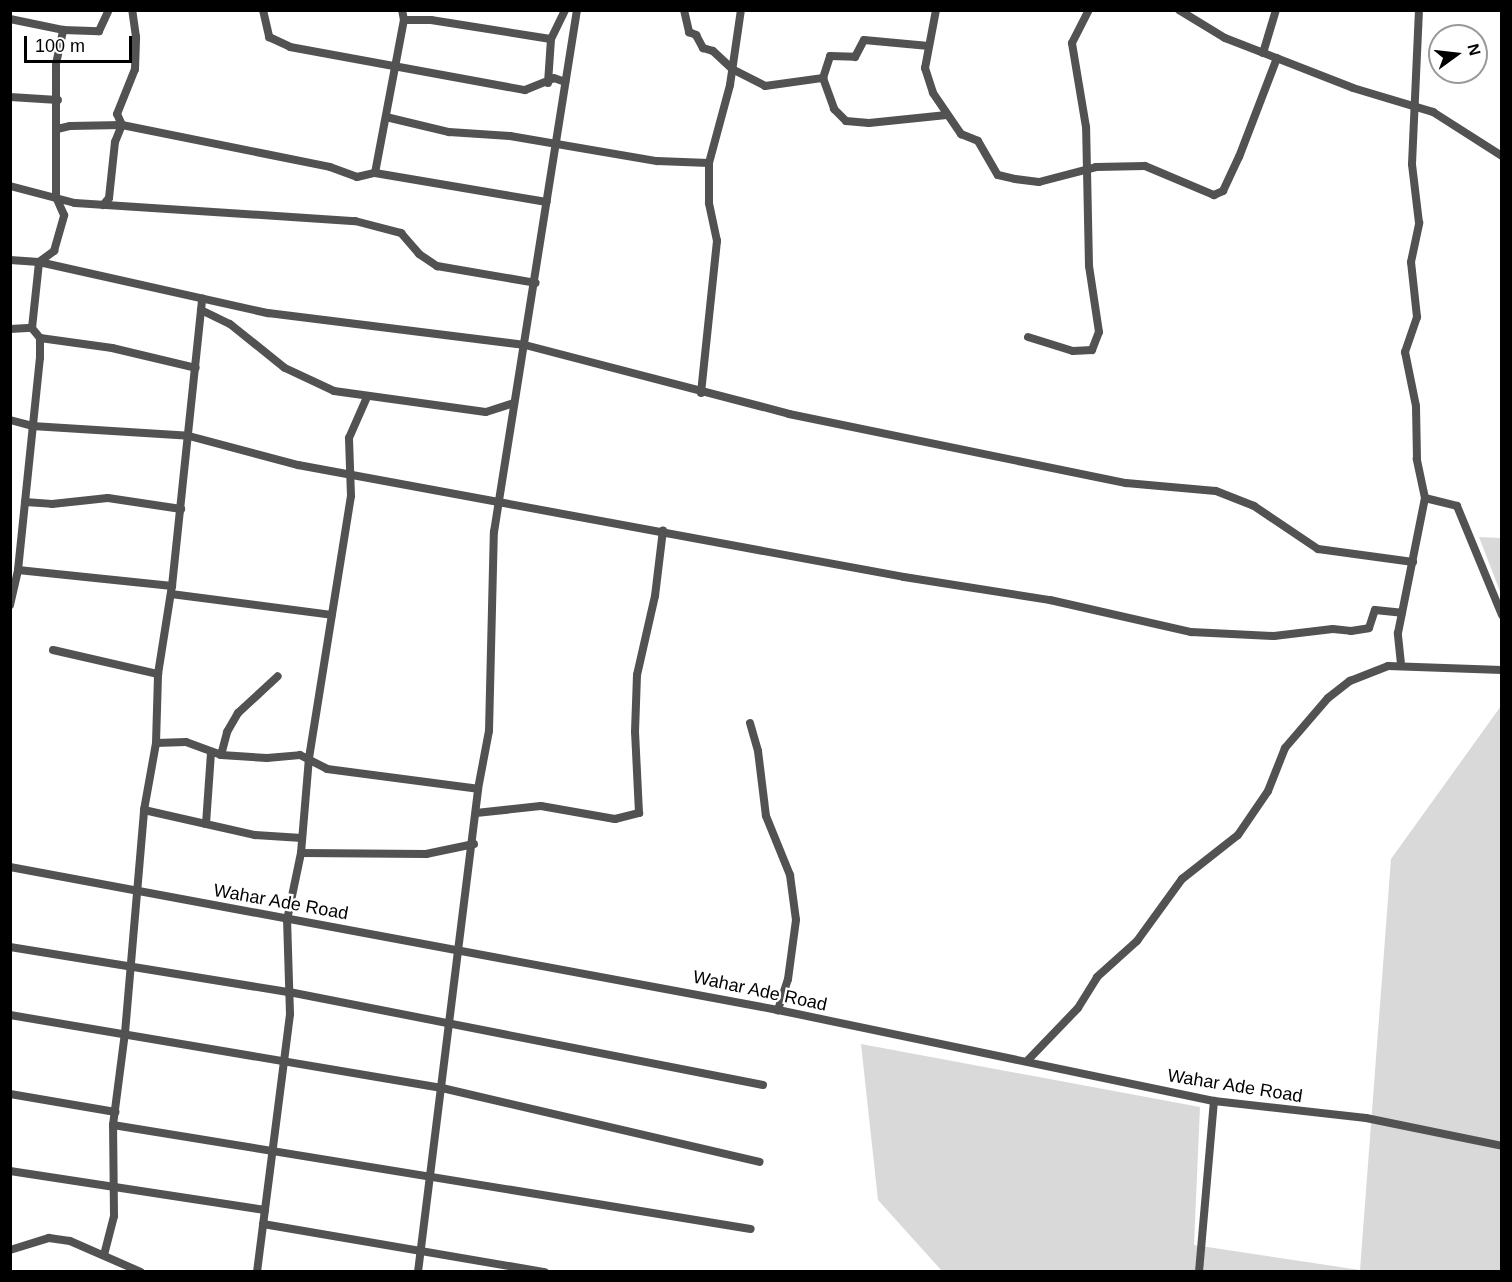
<!DOCTYPE html>
<html>
<head>
<meta charset="utf-8">
<style>
	body { margin:0 }
	#map { position:relative; width:1512px; height:1282px; overflow:hidden; background:#fff; font-family:Arial,sans-serif }
	div>[style] { position:absolute }
	[style*='--x'] { left:calc(var(--x)*1px); top:calc(var(--y)*1px); width:calc(var(--w)*1px); rotate:calc(var(--a)*1deg) }
	.green>* { inset:0; background:#d9d9d9 }
	.minor>* { height:8px; margin:-4px; padding:0 4px; transform-origin:4px; border-radius:4px; background:#525252 }
	span { translate:-50% -50%; white-space:nowrap; text-align:center; line-height:1.15; -webkit-text-stroke:4.5px #fff; paint-order:stroke }
	.street-label { font-size:18px; color:#000 }
	.frame { position:absolute; inset:0; border:12px solid #000; pointer-events:none }
	.north { position:absolute; left:1428px; top:24px; width:60px; height:60px; box-sizing:border-box; background:#fff; border:2px solid #999; border-radius:50%; rotate:75deg; font-size:16px; font-weight:700; line-height:24px; text-align:center; color:#000 }
	.north::after { content:''; display:block; margin:auto; width:21px; height:27px; background:#000; clip-path:polygon(50% 0,100% 100%,50% 72%,0 100%) }
	.scale { position:absolute; left:24px; top:36px; width:108px; height:27px; box-sizing:border-box; border:3px solid #000; border-top:0; padding-left:8px; font-size:18px; line-height:21px; white-space:nowrap; color:#000; -webkit-text-stroke:4px #fff; paint-order:stroke }
</style>
</head>
<body>
<div id="map">
	<div class="green">
		<div style="clip-path:polygon(1479px 537px,1501px 538px,1501px 594px)"></div>
		<div style="clip-path:polygon(1501px 706px,1501px 1271px,942px 1271px,878px 1200px,861px 1044px,1200px 1107px,1194px 1245px,1360px 1270px,1391px 859px)"></div>
	</div>
	<div class="minor">
		<div style="--x:263;--y:10;--w:28;--a:77"></div>
		<div style="--x:269;--y:37;--w:23;--a:25"></div>
		<div style="--x:290;--y:47;--w:239;--a:10.4"></div>
		<div style="--x:525;--y:90;--w:31;--a:-22"></div>
		<div style="--x:554;--y:78;--w:12;--a:20"></div>
		<div style="--x:684;--y:10;--w:23;--a:77"></div>
		<div style="--x:689;--y:32;--w:8;--a:23"></div>
		<div style="--x:696;--y:35;--w:15;--a:62"></div>
		<div style="--x:703;--y:48;--w:10;--a:17"></div>
		<div style="--x:713;--y:51;--w:26;--a:43"></div>
		<div style="--x:732;--y:69;--w:37;--a:27"></div>
		<div style="--x:765;--y:86;--w:59;--a:-7.9"></div>
		<div style="--x:823;--y:78;--w:23;--a:-72"></div>
		<div style="--x:830;--y:56;--w:25;--a:2"></div>
		<div style="--x:855;--y:57;--w:19;--a:-62"></div>
		<div style="--x:864;--y:40;--w:65;--a:5.3"></div>
		<div style="--x:936;--y:10;--w:59;--a:100.7"></div>
		<div style="--x:925;--y:68;--w:26;--a:72"></div>
		<div style="--x:933;--y:93;--w:50;--a:55.7"></div>
		<div style="--x:961;--y:134;--w:18;--a:22"></div>
		<div style="--x:978;--y:141;--w:39;--a:60"></div>
		<div style="--x:998;--y:175;--w:17;--a:13"></div>
		<div style="--x:1015;--y:179;--w:24;--a:7"></div>
		<div style="--x:1039;--y:182;--w:59;--a:-14.7"></div>
		<div style="--x:1096;--y:167;--w:49;--a:-1.2"></div>
		<div style="--x:1145;--y:166;--w:75;--a:22.8"></div>
		<div style="--x:1214;--y:195;--w:10;--a:-24"></div>
		<div style="--x:1223;--y:191;--w:38;--a:-65"></div>
		<div style="--x:1239;--y:157;--w:106;--a:-69"></div>
		<div style="--x:1179;--y:10;--w:54;--a:31.3"></div>
		<div style="--x:1225;--y:38;--w:137;--a:21.3"></div>
		<div style="--x:1353;--y:88;--w:84;--a:16.7"></div>
		<div style="--x:1433;--y:112;--w:82;--a:32.5"></div>
		<div style="--x:10;--y:19;--w:54;--a:11.7"></div>
		<div style="--x:63;--y:30;--w:36;--a:2"></div>
		<div style="--x:99;--y:31;--w:23;--a:-65"></div>
		<div style="--x:404;--y:20;--w:27;--a:0"></div>
		<div style="--x:431;--y:20;--w:121;--a:9"></div>
		<div style="--x:551;--y:39;--w:32;--a:-64"></div>
		<div style="--x:1263;--y:53;--w:45;--a:-73.2"></div>
		<div style="--x:823;--y:78;--w:33;--a:70"></div>
		<div style="--x:834;--y:109;--w:17;--a:45"></div>
		<div style="--x:846;--y:121;--w:23;--a:5"></div>
		<div style="--x:869;--y:123;--w:78;--a:-5.9"></div>
		<div style="--x:548;--y:83;--w:44;--a:-86.1"></div>
		<div style="--x:10;--y:97;--w:48;--a:3.6"></div>
		<div style="--x:386;--y:117;--w:65;--a:13.4"></div>
		<div style="--x:449;--y:132;--w:61;--a:3.8"></div>
		<div style="--x:510;--y:136;--w:149;--a:9.7"></div>
		<div style="--x:657;--y:161;--w:52;--a:2.2"></div>
		<div style="--x:57;--y:129;--w:13;--a:-13"></div>
		<div style="--x:70;--y:126;--w:52;--a:-1.1"></div>
		<div style="--x:122;--y:125;--w:212;--a:11.4"></div>
		<div style="--x:330;--y:167;--w:29;--a:20"></div>
		<div style="--x:357;--y:177;--w:18;--a:-13"></div>
		<div style="--x:375;--y:173;--w:156;--a:-79.3"></div>
		<div style="--x:404;--y:20;--w:10;--a:-101"></div>
		<div style="--x:375;--y:173;--w:174;--a:9.6"></div>
		<div style="--x:10;--y:186;--w:67;--a:14.7"></div>
		<div style="--x:75;--y:203;--w:281;--a:3.7"></div>
		<div style="--x:355;--y:221;--w:48;--a:14.6"></div>
		<div style="--x:401;--y:233;--w:28;--a:49"></div>
		<div style="--x:419;--y:254;--w:22;--a:34"></div>
		<div style="--x:437;--y:266;--w:100;--a:9.7"></div>
		<div style="--x:103;--y:205;--w:9;--a:-49"></div>
		<div style="--x:109;--y:198;--w:56;--a:-83.9"></div>
		<div style="--x:115;--y:142;--w:18;--a:-68"></div>
		<div style="--x:122;--y:125;--w:12;--a:-114"></div>
		<div style="--x:117;--y:114;--w:48;--a:-68.2"></div>
		<div style="--x:135;--y:69;--w:32;--a:-88"></div>
		<div style="--x:136;--y:37;--w:27;--a:-98"></div>
		<div style="--x:10;--y:260;--w:29;--a:4"></div>
		<div style="--x:39;--y:262;--w:235;--a:12.6"></div>
		<div style="--x:268;--y:313;--w:259;--a:7.1"></div>
		<div style="--x:525;--y:345;--w:273;--a:14.6"></div>
		<div style="--x:789;--y:414;--w:344;--a:11.6"></div>
		<div style="--x:1126;--y:483;--w:90;--a:5.1"></div>
		<div style="--x:1216;--y:491;--w:41;--a:21.5"></div>
		<div style="--x:1254;--y:506;--w:77;--a:33.9"></div>
		<div style="--x:1318;--y:549;--w:96;--a:7.8"></div>
		<div style="--x:201;--y:310;--w:32;--a:26"></div>
		<div style="--x:230;--y:324;--w:70;--a:38.7"></div>
		<div style="--x:285;--y:368;--w:54;--a:25.1"></div>
		<div style="--x:334;--y:391;--w:153;--a:7.9"></div>
		<div style="--x:486;--y:412;--w:29;--a:-18"></div>
		<div style="--x:10;--y:329;--w:22;--a:-3"></div>
		<div style="--x:1028;--y:337;--w:47;--a:17.3"></div>
		<div style="--x:1073;--y:351;--w:19;--a:-3"></div>
		<div style="--x:1092;--y:350;--w:19;--a:-69"></div>
		<div style="--x:1099;--y:332;--w:67;--a:-98.6"></div>
		<div style="--x:1089;--y:266;--w:139;--a:-91.2"></div>
		<div style="--x:1086;--y:127;--w:85;--a:-99.5"></div>
		<div style="--x:1072;--y:43;--w:37;--a:-63"></div>
		<div style="--x:40;--y:338;--w:73;--a:7.9"></div>
		<div style="--x:112;--y:348;--w:86;--a:13.4"></div>
		<div style="--x:701;--y:393;--w:153;--a:-84"></div>
		<div style="--x:717;--y:241;--w:39;--a:-102"></div>
		<div style="--x:709;--y:203;--w:40;--a:-90"></div>
		<div style="--x:709;--y:163;--w:81;--a:-74.9"></div>
		<div style="--x:730;--y:85;--w:76;--a:-81.7"></div>
		<div style="--x:10;--y:420;--w:23;--a:15"></div>
		<div style="--x:32;--y:426;--w:157;--a:3.6"></div>
		<div style="--x:189;--y:436;--w:113;--a:14.9"></div>
		<div style="--x:298;--y:465;--w:616;--a:10.47"></div>
		<div style="--x:904;--y:577;--w:148;--a:9"></div>
		<div style="--x:1050;--y:600;--w:145;--a:12.8"></div>
		<div style="--x:1191;--y:632;--w:83;--a:2.8"></div>
		<div style="--x:1274;--y:636;--w:59;--a:-6.8"></div>
		<div style="--x:1333;--y:629;--w:18;--a:6"></div>
		<div style="--x:1351;--y:631;--w:18;--a:-9"></div>
		<div style="--x:1369;--y:628;--w:19;--a:-72"></div>
		<div style="--x:1375;--y:610;--w:27;--a:6"></div>
		<div style="--x:1425;--y:498;--w:33;--a:14"></div>
		<div style="--x:1457;--y:506;--w:118;--a:67.6"></div>
		<div style="--x:25;--y:502;--w:27;--a:4"></div>
		<div style="--x:52;--y:504;--w:56;--a:-6.1"></div>
		<div style="--x:108;--y:498;--w:74;--a:8.6"></div>
		<div style="--x:18;--y:570;--w:155;--a:5.9"></div>
		<div style="--x:171;--y:594;--w:162;--a:7.4"></div>
		<div style="--x:10;--y:605;--w:36;--a:-77"></div>
		<div style="--x:18;--y:570;--w:213;--a:-84.1"></div>
		<div style="--x:40;--y:358;--w:20;--a:-90"></div>
		<div style="--x:40;--y:338;--w:13;--a:-129"></div>
		<div style="--x:32;--y:328;--w:66;--a:-83.9"></div>
		<div style="--x:39;--y:262;--w:19;--a:-36"></div>
		<div style="--x:54;--y:251;--w:37;--a:-74"></div>
		<div style="--x:64;--y:215;--w:20;--a:-114"></div>
		<div style="--x:56;--y:197;--w:133;--a:-90"></div>
		<div style="--x:56;--y:64;--w:35;--a:-78"></div>
		<div style="--x:53;--y:650;--w:108;--a:12.9"></div>
		<div style="--x:1401;--y:664;--w:31;--a:-96"></div>
		<div style="--x:1398;--y:633;--w:138;--a:-78.7"></div>
		<div style="--x:1425;--y:498;--w:40;--a:-102"></div>
		<div style="--x:1417;--y:459;--w:53;--a:-91.1"></div>
		<div style="--x:1416;--y:406;--w:55;--a:-101.5"></div>
		<div style="--x:1405;--y:352;--w:37;--a:-71"></div>
		<div style="--x:1417;--y:317;--w:55;--a:-96.2"></div>
		<div style="--x:1411;--y:262;--w:40;--a:-78"></div>
		<div style="--x:1419;--y:223;--w:59;--a:-96.8"></div>
		<div style="--x:1412;--y:164;--w:154;--a:-87.4"></div>
		<div style="--x:750;--y:723;--w:29;--a:74"></div>
		<div style="--x:758;--y:751;--w:65;--a:83"></div>
		<div style="--x:766;--y:816;--w:64;--a:67.9"></div>
		<div style="--x:790;--y:875;--w:45;--a:82.4"></div>
		<div style="--x:796;--y:920;--w:60;--a:97.7"></div>
		<div style="--x:788;--y:979;--w:33;--a:108"></div>
		<div style="--x:156;--y:743;--w:30;--a:-2"></div>
		<div style="--x:186;--y:742;--w:37;--a:20"></div>
		<div style="--x:221;--y:755;--w:46;--a:3.7"></div>
		<div style="--x:267;--y:758;--w:33;--a:-5"></div>
		<div style="--x:300;--y:755;--w:30;--a:27"></div>
		<div style="--x:327;--y:769;--w:152;--a:7.5"></div>
		<div style="--x:221;--y:755;--w:24;--a:-75"></div>
		<div style="--x:227;--y:732;--w:22;--a:-60"></div>
		<div style="--x:238;--y:713;--w:54;--a:-42.8"></div>
		<div style="--x:144;--y:810;--w:114;--a:12.7"></div>
		<div style="--x:255;--y:835;--w:47;--a:3.7"></div>
		<div style="--x:476;--y:813;--w:65;--a:-6.1"></div>
		<div style="--x:541;--y:806;--w:75;--a:10"></div>
		<div style="--x:615;--y:819;--w:25;--a:-14"></div>
		<div style="--x:639;--y:813;--w:81;--a:-92.8"></div>
		<div style="--x:635;--y:732;--w:57;--a:-88"></div>
		<div style="--x:637;--y:675;--w:81;--a:-77.2"></div>
		<div style="--x:655;--y:596;--w:66;--a:-83.1"></div>
		<div style="--x:206;--y:824;--w:71;--a:-86"></div>
		<div style="--x:301;--y:853;--w:125;--a:0.5"></div>
		<div style="--x:426;--y:854;--w:49;--a:-11.8"></div>
		<div style="--x:10;--y:867;--w:781;--a:10.55"></div>
		<div style="--x:778;--y:1010;--w:445;--a:11.8"></div>
		<div style="--x:1214;--y:1101;--w:153;--a:6.4"></div>
		<div style="--x:1366;--y:1118;--w:139;--a:11.6"></div>
		<div style="--x:10;--y:947;--w:283;--a:9.2"></div>
		<div style="--x:289;--y:992;--w:483;--a:11.1"></div>
		<div style="--x:10;--y:1015;--w:438;--a:9.6"></div>
		<div style="--x:442;--y:1088;--w:326;--a:13.1"></div>
		<div style="--x:1028;--y:1060;--w:72;--a:-46.1"></div>
		<div style="--x:1078;--y:1008;--w:36;--a:-58"></div>
		<div style="--x:1097;--y:977;--w:54;--a:-42"></div>
		<div style="--x:1137;--y:941;--w:77;--a:-54"></div>
		<div style="--x:1182;--y:879;--w:71;--a:-38.2"></div>
		<div style="--x:1238;--y:835;--w:53;--a:-55.7"></div>
		<div style="--x:1268;--y:791;--w:46;--a:-68.4"></div>
		<div style="--x:1285;--y:748;--w:66;--a:-49.3"></div>
		<div style="--x:1328;--y:698;--w:28;--a:-38"></div>
		<div style="--x:1350;--y:681;--w:41;--a:-21.5"></div>
		<div style="--x:1388;--y:666;--w:114;--a:2"></div>
		<div style="--x:10;--y:1094;--w:107;--a:9.7"></div>
		<div style="--x:113;--y:1125;--w:646;--a:9.26"></div>
		<div style="--x:10;--y:1171;--w:258;--a:8.7"></div>
		<div style="--x:263;--y:1224;--w:286;--a:9.7"></div>
		<div style="--x:10;--y:1250;--w:41;--a:-17.1"></div>
		<div style="--x:49;--y:1238;--w:21;--a:8"></div>
		<div style="--x:70;--y:1241;--w:77;--a:23.6"></div>
		<div style="--x:104;--y:1255;--w:40;--a:-75.6"></div>
		<div style="--x:114;--y:1216;--w:91;--a:-90.6"></div>
		<div style="--x:113;--y:1125;--w:93;--a:-82.6"></div>
		<div style="--x:125;--y:1033;--w:224;--a:-85.1"></div>
		<div style="--x:144;--y:810;--w:68;--a:-79.8"></div>
		<div style="--x:156;--y:743;--w:69;--a:-88.3"></div>
		<div style="--x:158;--y:674;--w:89;--a:-81"></div>
		<div style="--x:172;--y:586;--w:289;--a:-84"></div>
		<div style="--x:257;--y:1272;--w:260;--a:-82.7"></div>
		<div style="--x:290;--y:1014;--w:94;--a:-91.8"></div>
		<div style="--x:287;--y:920;--w:68;--a:-78.2"></div>
		<div style="--x:301;--y:853;--w:95;--a:-85.2"></div>
		<div style="--x:309;--y:758;--w:265;--a:-80.9"></div>
		<div style="--x:351;--y:496;--w:58;--a:-92"></div>
		<div style="--x:349;--y:438;--w:45;--a:-66.3"></div>
		<div style="--x:418;--y:1272;--w:487;--a:-82.9"></div>
		<div style="--x:478;--y:789;--w:59;--a:-79.3"></div>
		<div style="--x:489;--y:731;--w:199;--a:-88.6"></div>
		<div style="--x:494;--y:532;--w:529;--a:-80.97"></div>
		<div style="--x:1199;--y:1272;--w:172;--a:-85"></div>
	</div>
	<div class="street-label">
		<span style="left:281px;top:902px;rotate:10deg">Wahar Ade Road</span>
		<span style="left:760px;top:991px;rotate:12deg">Wahar Ade Road</span>
		<span style="left:1235px;top:1086px;rotate:9deg">Wahar Ade Road</span>
	</div>
	<div class="frame"></div>
	<div class="north">N</div>
	<div class="scale">100 m</div>
</div>
</body>
</html>
